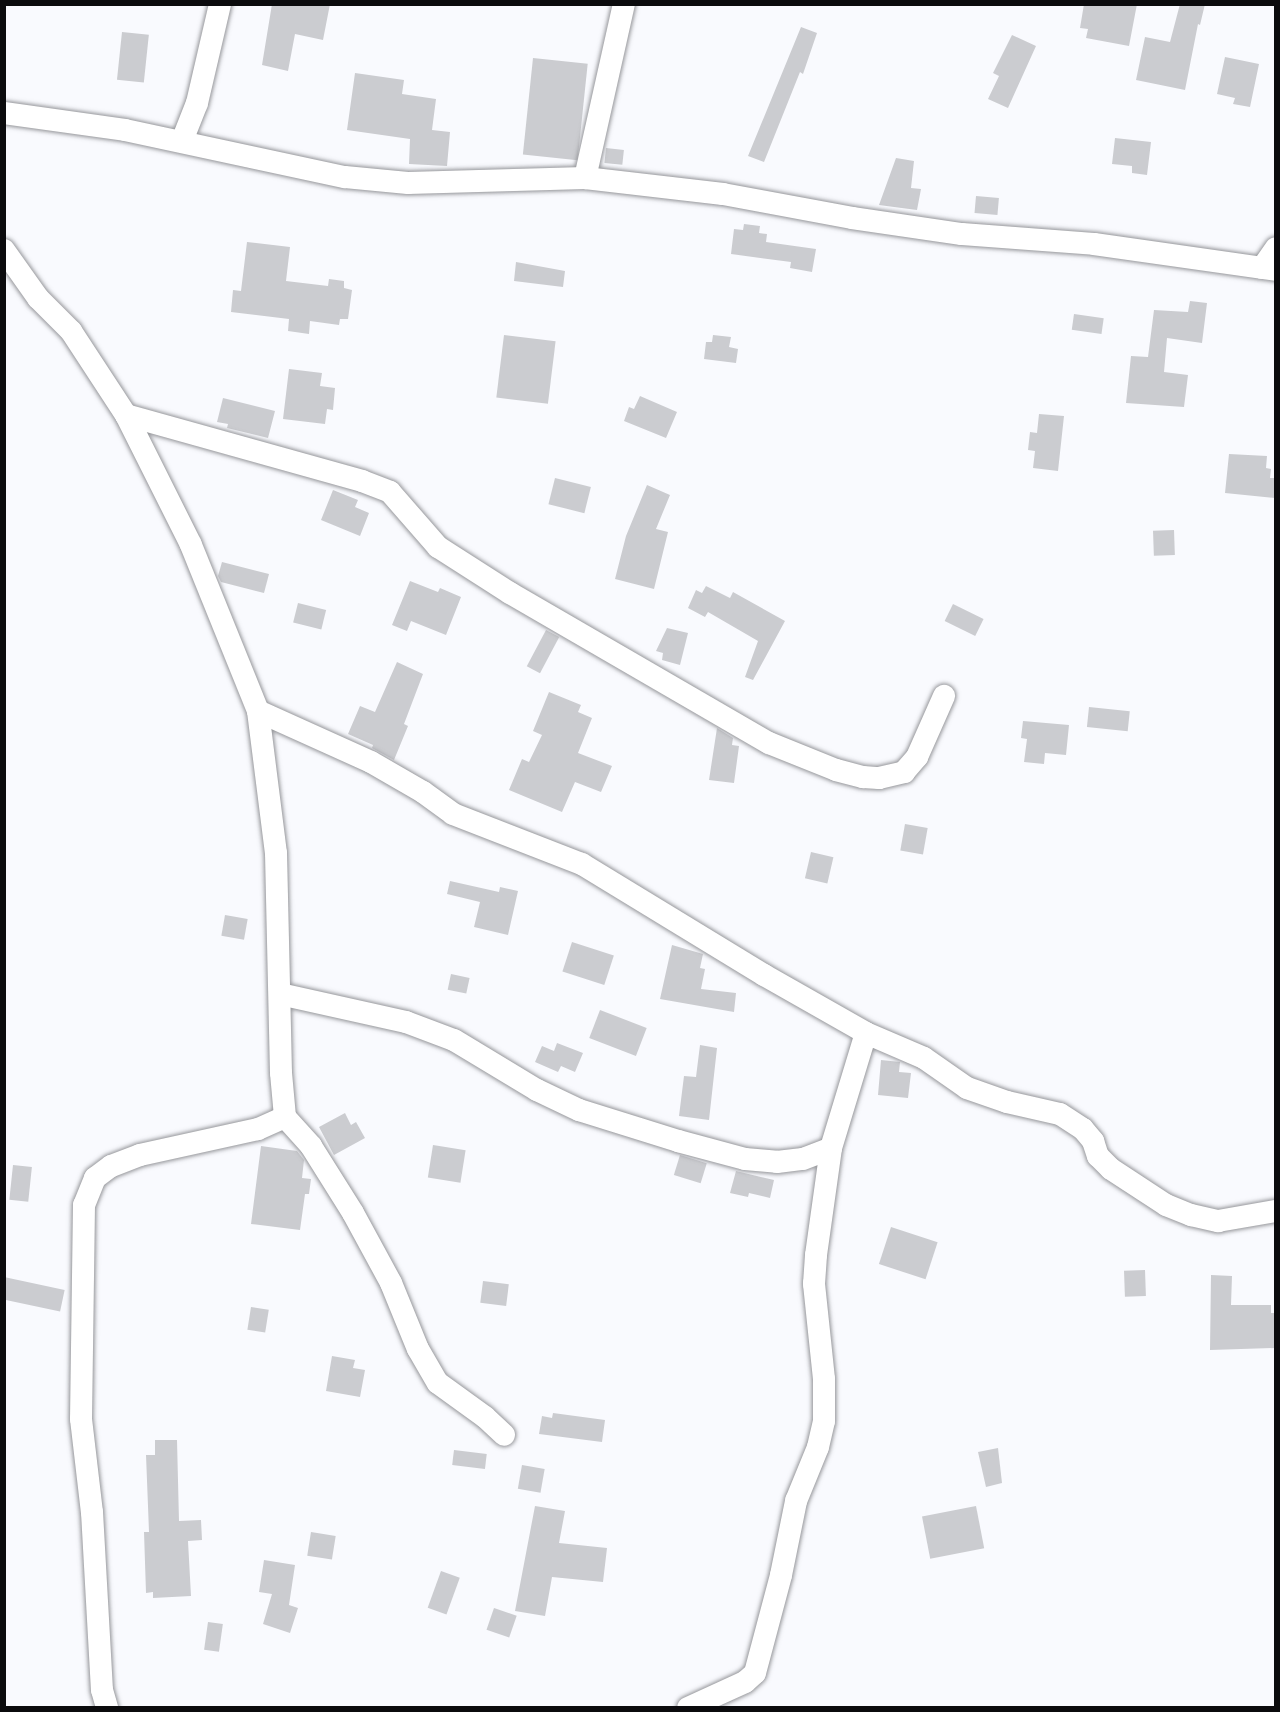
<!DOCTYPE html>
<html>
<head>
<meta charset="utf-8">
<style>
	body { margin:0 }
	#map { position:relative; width:1280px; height:1712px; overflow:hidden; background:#f9fafe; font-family:"PT Sans",sans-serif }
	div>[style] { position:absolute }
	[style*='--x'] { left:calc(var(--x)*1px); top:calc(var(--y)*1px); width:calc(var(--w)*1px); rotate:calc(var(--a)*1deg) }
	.building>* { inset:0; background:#cbccd0; transform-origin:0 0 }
	.roads { filter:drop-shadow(0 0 2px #96979b) drop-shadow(0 0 2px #96979b) }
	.minor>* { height:22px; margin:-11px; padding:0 11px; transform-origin:11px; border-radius:11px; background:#fff }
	span { translate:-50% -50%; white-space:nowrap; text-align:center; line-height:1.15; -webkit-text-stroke:4.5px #f9fafe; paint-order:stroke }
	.frame { position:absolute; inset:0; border:6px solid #0b0b0d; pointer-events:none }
</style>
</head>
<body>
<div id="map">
	<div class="building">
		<div style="clip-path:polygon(272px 4px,330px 4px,323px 40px,295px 34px,288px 71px,262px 65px)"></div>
		<div style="clip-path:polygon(1084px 4px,1137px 4px,1129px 46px,1086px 38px,1088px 29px,1080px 28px)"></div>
		<div style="clip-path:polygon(1180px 4px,1205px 4px,1200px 25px,1198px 24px,1185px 90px,1136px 80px,1145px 37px,1170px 42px)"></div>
		<div style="clip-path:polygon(801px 27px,817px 33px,803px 74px,800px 72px,764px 162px,748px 156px)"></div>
		<div style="left:122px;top:32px;width:27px;height:48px;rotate:6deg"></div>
		<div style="clip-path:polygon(1012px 35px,1036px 46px,1008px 108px,988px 99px,999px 76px,993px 73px)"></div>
		<div style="clip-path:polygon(1225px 57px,1259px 64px,1250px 107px,1233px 104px,1235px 98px,1217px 94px)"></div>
		<div style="left:533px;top:58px;width:55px;height:97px;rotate:6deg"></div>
		<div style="clip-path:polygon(355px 73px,404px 80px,402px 94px,436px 99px,432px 130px,450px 132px,447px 166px,409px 164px,410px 139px,347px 130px)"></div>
		<div style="clip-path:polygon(1115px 138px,1151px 142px,1147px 175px,1132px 173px,1132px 166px,1112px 164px)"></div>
		<div style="left:606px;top:148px;width:18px;height:15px;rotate:6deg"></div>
		<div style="clip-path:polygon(896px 158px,914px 161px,911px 188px,921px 189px,917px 210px,879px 205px)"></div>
		<div style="left:976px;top:196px;width:23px;height:17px;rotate:5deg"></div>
		<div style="clip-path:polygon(744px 224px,760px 226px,759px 233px,767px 234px,766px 242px,816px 249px,812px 272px,790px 268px,791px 262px,731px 254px,734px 229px,743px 230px)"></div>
		<div style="clip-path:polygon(247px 242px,290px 247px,286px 281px,328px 286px,329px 279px,344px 281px,344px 288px,352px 290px,348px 319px,340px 319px,339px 325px,310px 321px,309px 334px,288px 331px,289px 319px,231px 312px,233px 290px,241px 291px)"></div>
		<div style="clip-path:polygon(516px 262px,565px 271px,563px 287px,514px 281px)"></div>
		<div style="clip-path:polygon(1190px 301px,1207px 303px,1202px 343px,1167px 338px,1164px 372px,1188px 375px,1184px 407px,1126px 403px,1131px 356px,1148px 357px,1154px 310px,1188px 312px)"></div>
		<div style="left:1074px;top:314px;width:30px;height:16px;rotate:8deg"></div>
		<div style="left:504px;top:335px;width:52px;height:63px;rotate:7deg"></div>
		<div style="clip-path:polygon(713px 335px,731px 337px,729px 347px,738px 349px,736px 363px,704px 359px,706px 342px,712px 342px)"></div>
		<div style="clip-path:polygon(289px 369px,322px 373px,320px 386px,335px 388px,333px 410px,327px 409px,325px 424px,283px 419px)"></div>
		<div style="clip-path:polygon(640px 396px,677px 412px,666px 438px,624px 421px,629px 407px,634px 409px)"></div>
		<div style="clip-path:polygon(223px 398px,275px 411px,268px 438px,227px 428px,228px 424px,217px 422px)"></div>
		<div style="clip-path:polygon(1039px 414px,1064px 416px,1058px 471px,1033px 468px,1035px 451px,1028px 450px,1030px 432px,1037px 433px)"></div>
		<div style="clip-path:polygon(1229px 454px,1267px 456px,1266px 468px,1271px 469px,1270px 478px,1275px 478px,1275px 498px,1225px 493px)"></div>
		<div style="left:555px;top:478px;width:37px;height:27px;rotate:14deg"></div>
		<div style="clip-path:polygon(647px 485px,670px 495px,656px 529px,668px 532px,654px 589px,615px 579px,626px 536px)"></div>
		<div style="clip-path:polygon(333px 490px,358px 500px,355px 507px,369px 513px,360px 536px,321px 520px)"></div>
		<div style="left:1174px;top:530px;width:25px;height:21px;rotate:88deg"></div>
		<div style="clip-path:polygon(222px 562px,269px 574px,264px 593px,221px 582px,218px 576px)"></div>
		<div style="clip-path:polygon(410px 581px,438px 592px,440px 588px,461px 597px,446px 635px,411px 621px,407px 631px,392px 625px)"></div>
		<div style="clip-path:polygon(706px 586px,730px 598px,733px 592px,785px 621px,753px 680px,745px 677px,758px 641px,708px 612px,705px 617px,688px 608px,696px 590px,702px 593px)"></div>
		<div style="left:298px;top:603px;width:29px;height:20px;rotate:14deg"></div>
		<div style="left:953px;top:604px;width:34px;height:19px;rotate:26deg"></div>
		<div style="clip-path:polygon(667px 628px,688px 633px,680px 665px,662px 660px,663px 653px,656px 651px)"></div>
		<div style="left:546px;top:630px;width:15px;height:41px;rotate:28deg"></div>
		<div style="clip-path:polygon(397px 662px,423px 674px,404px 724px,408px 726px,394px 760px,372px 748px,373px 745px,348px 734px,360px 706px,375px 712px)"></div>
		<div style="clip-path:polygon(549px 692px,581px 705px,578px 712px,592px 718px,578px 753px,612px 766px,601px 792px,575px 782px,562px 812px,509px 790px,522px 759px,529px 762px,542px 735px,533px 731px)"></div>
		<div style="left:1089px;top:707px;width:41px;height:20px;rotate:6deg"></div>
		<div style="clip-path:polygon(1023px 721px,1069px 725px,1066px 755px,1045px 753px,1044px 764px,1024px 762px,1027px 739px,1021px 738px)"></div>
		<div style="clip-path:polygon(717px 728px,733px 738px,732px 745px,739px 746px,734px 783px,709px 780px)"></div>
		<div style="left:905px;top:824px;width:23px;height:27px;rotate:10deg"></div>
		<div style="left:811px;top:852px;width:23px;height:27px;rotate:13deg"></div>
		<div style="clip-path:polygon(450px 881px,499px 892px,500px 887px,518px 891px,508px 935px,474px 927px,480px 902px,447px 894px)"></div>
		<div style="left:225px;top:915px;width:23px;height:21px;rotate:10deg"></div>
		<div style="left:572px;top:942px;width:44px;height:31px;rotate:18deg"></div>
		<div style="clip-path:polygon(672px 945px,703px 954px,700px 968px,705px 969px,701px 989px,736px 993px,734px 1012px,660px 999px)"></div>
		<div style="left:451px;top:974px;width:19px;height:16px;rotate:12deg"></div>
		<div style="left:600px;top:1010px;width:50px;height:30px;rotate:21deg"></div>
		<div style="clip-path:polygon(557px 1043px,583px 1053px,575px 1072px,561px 1066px,558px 1072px,535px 1062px,542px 1046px,554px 1051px)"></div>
		<div style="clip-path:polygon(700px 1045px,717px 1048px,709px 1120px,679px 1116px,684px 1076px,696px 1077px)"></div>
		<div style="clip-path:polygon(881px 1060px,900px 1062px,899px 1072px,911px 1073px,908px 1098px,878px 1095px)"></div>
		<div style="clip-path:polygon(345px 1113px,351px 1125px,356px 1122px,365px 1138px,334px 1155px,319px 1127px)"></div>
		<div style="left:433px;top:1145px;width:33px;height:33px;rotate:9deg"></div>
		<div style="clip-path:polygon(261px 1146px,297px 1151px,304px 1160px,302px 1178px,311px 1179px,309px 1194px,305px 1194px,300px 1230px,251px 1224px)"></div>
		<div style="left:680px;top:1155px;width:28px;height:21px;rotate:17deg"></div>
		<div style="left:13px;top:1165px;width:19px;height:35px;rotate:6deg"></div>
		<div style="clip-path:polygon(736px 1171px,774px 1180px,770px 1198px,749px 1193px,748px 1197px,730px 1193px)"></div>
		<div style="left:891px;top:1227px;width:49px;height:39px;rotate:18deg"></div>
		<div style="left:1145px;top:1270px;width:26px;height:21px;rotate:88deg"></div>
		<div style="clip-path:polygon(1211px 1275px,1232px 1276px,1231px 1305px,1271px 1305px,1271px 1313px,1275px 1313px,1275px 1348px,1210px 1350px)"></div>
		<div style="left:4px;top:1277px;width:62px;height:22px;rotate:12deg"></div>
		<div style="left:483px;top:1281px;width:26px;height:22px;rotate:7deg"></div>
		<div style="left:251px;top:1307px;width:18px;height:23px;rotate:9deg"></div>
		<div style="clip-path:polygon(332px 1356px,355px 1360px,353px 1368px,365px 1370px,360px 1397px,326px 1391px)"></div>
		<div style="clip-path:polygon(553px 1413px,605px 1420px,602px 1442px,539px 1434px,542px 1416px,552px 1418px)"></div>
		<div style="clip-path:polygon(155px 1440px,177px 1440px,179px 1521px,201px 1520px,202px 1540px,188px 1541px,191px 1596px,153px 1598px,153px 1592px,146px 1593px,144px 1532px,149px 1532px,146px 1455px,155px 1455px)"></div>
		<div style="clip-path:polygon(998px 1448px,1002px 1483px,986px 1487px,978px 1452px)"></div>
		<div style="left:454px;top:1450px;width:33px;height:15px;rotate:7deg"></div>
		<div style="left:522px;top:1465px;width:23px;height:24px;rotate:10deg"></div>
		<div style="clip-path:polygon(535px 1506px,565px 1511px,559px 1543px,607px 1548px,603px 1582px,552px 1577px,545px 1616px,515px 1611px)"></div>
		<div style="left:976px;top:1506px;width:43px;height:55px;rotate:79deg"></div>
		<div style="left:311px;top:1532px;width:25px;height:24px;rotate:9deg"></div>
		<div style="clip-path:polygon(264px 1560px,295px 1565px,289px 1605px,298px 1608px,290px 1633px,263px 1624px,272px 1594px,259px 1592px)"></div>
		<div style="left:441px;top:1571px;width:20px;height:39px;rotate:20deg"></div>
		<div style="left:494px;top:1608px;width:24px;height:23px;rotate:19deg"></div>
		<div style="left:208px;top:1622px;width:15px;height:28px;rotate:8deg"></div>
	</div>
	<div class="roads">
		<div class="minor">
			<div style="--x:4;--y:113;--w:122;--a:8"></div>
			<div style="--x:125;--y:130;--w:225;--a:12.1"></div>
			<div style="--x:345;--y:177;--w:63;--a:5.4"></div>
			<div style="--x:408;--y:183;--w:177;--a:-1.6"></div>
			<div style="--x:585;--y:178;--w:139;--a:6.6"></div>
			<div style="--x:723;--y:194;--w:131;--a:10.5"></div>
			<div style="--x:852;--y:218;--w:111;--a:8.3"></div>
			<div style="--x:962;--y:234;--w:132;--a:4.3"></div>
			<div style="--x:1094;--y:244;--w:184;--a:8.1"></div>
			<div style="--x:182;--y:141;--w:41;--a:-68.5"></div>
			<div style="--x:197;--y:103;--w:102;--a:-76.9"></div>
			<div style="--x:585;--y:178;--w:178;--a:-77.4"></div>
			<div style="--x:4;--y:250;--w:59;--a:54.7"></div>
			<div style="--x:38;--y:298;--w:47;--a:45"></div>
			<div style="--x:71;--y:331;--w:100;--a:56.8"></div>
			<div style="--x:126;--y:415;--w:145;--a:63.4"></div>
			<div style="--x:191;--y:545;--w:179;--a:68"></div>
			<div style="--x:258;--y:711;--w:143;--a:82.8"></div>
			<div style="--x:276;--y:853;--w:220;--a:88.7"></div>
			<div style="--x:281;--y:1073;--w:44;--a:84.8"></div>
			<div style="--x:285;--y:1117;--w:30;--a:156"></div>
			<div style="--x:258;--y:1129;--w:121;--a:167.6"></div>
			<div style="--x:140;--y:1155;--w:31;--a:159"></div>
			<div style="--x:111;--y:1166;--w:20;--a:143"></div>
			<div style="--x:95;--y:1178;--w:29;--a:112"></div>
			<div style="--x:84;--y:1205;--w:214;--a:90.8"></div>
			<div style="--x:81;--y:1419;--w:94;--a:83.3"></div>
			<div style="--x:92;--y:1512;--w:178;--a:86.8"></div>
			<div style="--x:102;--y:1690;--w:19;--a:74"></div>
			<div style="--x:1262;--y:268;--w:24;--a:-55"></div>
			<div style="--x:126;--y:415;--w:245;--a:15.6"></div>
			<div style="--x:362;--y:481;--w:30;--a:21"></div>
			<div style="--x:390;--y:492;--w:73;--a:48.9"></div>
			<div style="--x:438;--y:547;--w:85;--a:32.6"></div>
			<div style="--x:510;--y:593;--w:299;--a:30.1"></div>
			<div style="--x:769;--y:743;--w:72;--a:21.9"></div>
			<div style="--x:836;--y:770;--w:28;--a:15"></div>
			<div style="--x:863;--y:777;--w:16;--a:4"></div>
			<div style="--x:879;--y:778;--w:26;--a:-13"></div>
			<div style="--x:904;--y:772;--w:20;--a:-49"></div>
			<div style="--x:917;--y:757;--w:67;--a:-66.1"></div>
			<div style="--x:258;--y:711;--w:124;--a:24.3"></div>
			<div style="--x:371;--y:762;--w:60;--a:30"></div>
			<div style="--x:423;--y:792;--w:37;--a:36"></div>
			<div style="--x:453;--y:814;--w:138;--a:21.2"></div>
			<div style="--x:582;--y:864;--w:213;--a:31.4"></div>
			<div style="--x:764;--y:975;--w:117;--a:29.6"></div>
			<div style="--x:866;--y:1033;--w:63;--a:23.3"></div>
			<div style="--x:924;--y:1058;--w:52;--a:34.9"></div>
			<div style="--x:967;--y:1088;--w:42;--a:19.3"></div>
			<div style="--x:1007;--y:1102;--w:54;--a:12.8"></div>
			<div style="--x:1060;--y:1114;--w:27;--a:33"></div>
			<div style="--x:1083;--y:1129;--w:16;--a:50"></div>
			<div style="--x:1093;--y:1141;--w:16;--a:72"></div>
			<div style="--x:1098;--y:1156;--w:18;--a:45"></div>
			<div style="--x:1111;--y:1169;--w:66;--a:33.2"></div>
			<div style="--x:1166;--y:1205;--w:27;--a:22"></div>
			<div style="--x:1191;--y:1215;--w:28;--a:13"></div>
			<div style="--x:1218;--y:1221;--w:59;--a:-9.8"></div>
			<div style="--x:280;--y:994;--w:129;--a:12.5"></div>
			<div style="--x:406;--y:1022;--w:51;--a:20.6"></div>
			<div style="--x:454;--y:1040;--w:97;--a:31.1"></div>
			<div style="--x:537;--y:1090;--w:47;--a:25.5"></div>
			<div style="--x:579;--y:1110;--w:104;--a:17.4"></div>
			<div style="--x:678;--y:1141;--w:69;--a:15"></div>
			<div style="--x:745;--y:1159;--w:32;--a:5"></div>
			<div style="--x:777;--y:1162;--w:26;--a:-7"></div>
			<div style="--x:803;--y:1159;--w:30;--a:-21"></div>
			<div style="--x:285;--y:1117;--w:39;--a:48"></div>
			<div style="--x:311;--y:1146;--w:79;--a:57.9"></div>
			<div style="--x:353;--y:1213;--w:80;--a:61.5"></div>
			<div style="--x:391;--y:1283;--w:71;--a:67.8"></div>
			<div style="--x:418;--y:1349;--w:39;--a:60"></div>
			<div style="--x:438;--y:1383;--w:58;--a:35.9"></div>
			<div style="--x:485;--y:1417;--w:26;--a:43"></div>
			<div style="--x:688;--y:1708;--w:63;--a:-24.5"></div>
			<div style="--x:745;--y:1682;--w:13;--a:-42"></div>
			<div style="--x:755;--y:1673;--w:101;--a:-75.1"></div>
			<div style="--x:781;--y:1575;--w:76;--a:-78.5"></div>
			<div style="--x:796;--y:1501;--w:58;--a:-67.8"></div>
			<div style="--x:818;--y:1447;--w:27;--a:-77"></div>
			<div style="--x:824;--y:1421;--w:42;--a:-90"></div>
			<div style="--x:824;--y:1379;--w:96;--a:-96"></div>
			<div style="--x:814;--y:1284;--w:29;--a:-86"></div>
			<div style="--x:816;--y:1255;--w:108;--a:-82"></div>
			<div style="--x:831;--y:1148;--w:120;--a:-73.1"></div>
		</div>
	</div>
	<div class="frame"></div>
</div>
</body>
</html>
